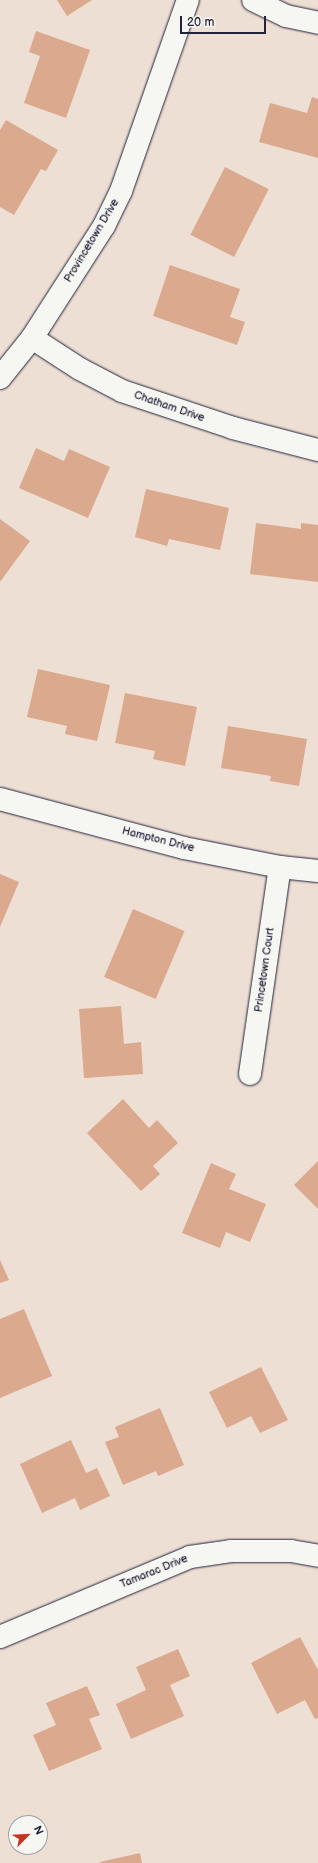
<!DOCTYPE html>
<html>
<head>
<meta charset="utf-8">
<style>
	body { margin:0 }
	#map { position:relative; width:318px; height:1863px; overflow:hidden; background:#eedfd4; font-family:"Balsamiq Sans",sans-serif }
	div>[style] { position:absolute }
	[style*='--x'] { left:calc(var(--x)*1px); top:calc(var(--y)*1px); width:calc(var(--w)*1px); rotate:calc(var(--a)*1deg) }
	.building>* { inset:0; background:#dba98d; transform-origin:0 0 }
	.roads { filter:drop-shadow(0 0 1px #22223b) drop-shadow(0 0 1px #22223b) }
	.minor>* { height:22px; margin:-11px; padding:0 11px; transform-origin:11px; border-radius:11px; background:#f6f6f2 }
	span { translate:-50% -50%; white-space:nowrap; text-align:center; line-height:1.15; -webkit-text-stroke:3px #f6f6f2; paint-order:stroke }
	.street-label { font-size:11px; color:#22223b }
	.north { position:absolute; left:8px; top:1815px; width:40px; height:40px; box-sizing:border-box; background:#f6f6f2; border:1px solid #a1a1a9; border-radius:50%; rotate:66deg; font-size:11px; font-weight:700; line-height:16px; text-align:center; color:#22223b }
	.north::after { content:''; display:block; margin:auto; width:14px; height:18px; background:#c8321e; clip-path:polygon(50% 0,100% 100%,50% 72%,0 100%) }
	.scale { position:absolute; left:180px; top:16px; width:86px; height:18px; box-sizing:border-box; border:2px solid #22223b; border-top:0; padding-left:5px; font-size:12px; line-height:14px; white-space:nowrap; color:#22223b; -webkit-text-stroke:3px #f6f6f2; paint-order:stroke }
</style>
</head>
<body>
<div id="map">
	<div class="building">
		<div style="clip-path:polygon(57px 0,92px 0,67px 16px)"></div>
		<div style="clip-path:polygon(36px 31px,90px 50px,66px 118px,24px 103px,40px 56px,29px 52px)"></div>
		<div style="clip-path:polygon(312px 97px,318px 99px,318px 158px,259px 142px,270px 103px,307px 113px)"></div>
		<div style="clip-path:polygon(6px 120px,58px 150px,46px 171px,41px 169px,14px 215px,0 207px,0 130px)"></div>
		<div style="left:225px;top:167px;width:49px;height:76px;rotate:27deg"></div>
		<div style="clip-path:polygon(170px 265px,240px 289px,230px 317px,245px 322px,237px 345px,153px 316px)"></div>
		<div style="clip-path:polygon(36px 448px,64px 461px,69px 449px,110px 467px,88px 518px,19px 488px)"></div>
		<div style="clip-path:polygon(146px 489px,229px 508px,220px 550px,169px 539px,167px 546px,135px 537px)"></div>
		<div style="clip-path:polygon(0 519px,30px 541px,0 582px)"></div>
		<div style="clip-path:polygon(256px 523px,301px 529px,301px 523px,318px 525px,318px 582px,250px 574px)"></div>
		<div style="clip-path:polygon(38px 669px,110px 685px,97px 741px,65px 734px,67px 726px,27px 717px)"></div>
		<div style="clip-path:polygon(125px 693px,197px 707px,185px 766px,153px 759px,155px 751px,115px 743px)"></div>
		<div style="clip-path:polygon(228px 726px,307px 739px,299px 786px,270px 781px,271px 776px,221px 768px)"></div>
		<div style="clip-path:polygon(0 874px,19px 882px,0 927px)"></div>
		<div style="left:133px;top:909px;width:56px;height:74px;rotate:23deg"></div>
		<div style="clip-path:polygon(121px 1006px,124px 1044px,141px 1042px,143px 1074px,84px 1078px,79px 1009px)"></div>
		<div style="clip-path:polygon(123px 1099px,149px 1128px,157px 1120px,178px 1143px,153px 1166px,160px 1174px,141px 1191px,87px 1133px)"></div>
		<div style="clip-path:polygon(318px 1161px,318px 1209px,294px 1185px)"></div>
		<div style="clip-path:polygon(211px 1163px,236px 1174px,229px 1189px,266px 1204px,250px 1242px,226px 1232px,220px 1248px,182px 1233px)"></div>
		<div style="clip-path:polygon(0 1260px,9px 1280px,0 1283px)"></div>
		<div style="clip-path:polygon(24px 1309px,52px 1376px,0 1398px,0 1319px)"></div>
		<div style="clip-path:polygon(261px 1367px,288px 1420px,260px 1433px,251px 1416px,227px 1428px,209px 1392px)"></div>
		<div style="clip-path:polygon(160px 1408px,184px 1465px,158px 1476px,156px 1471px,123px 1485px,105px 1442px,119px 1437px,115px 1427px)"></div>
		<div style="clip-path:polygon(71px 1440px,86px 1473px,97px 1468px,110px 1496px,80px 1510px,75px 1498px,42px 1513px,20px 1464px)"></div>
		<div style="clip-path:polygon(300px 1637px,318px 1670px,318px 1718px,315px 1719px,305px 1700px,277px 1714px,251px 1663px)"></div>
		<div style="clip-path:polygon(178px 1649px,190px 1676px,170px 1685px,184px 1716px,131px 1739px,116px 1704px,146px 1690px,136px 1667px)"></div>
		<div style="clip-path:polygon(87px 1686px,100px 1715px,89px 1719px,102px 1749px,49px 1771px,33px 1735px,56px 1725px,46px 1703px)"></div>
		<div style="clip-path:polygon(140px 1853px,142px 1863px,100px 1863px,100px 1862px)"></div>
	</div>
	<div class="roads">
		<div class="minor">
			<div style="--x:253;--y:0;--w:37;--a:26"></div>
			<div style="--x:286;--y:16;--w:33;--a:12"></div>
			<div style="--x:32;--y:338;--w:57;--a:32.9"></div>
			<div style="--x:80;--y:369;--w:47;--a:27.6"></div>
			<div style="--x:122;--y:391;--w:117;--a:18.4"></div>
			<div style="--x:233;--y:428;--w:88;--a:14.5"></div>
			<div style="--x:0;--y:378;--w:51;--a:-51.3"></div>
			<div style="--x:32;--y:338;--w:133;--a:-57.3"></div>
			<div style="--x:104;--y:226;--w:39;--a:-64"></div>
			<div style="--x:121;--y:191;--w:202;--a:-70.7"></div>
			<div style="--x:0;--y:799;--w:190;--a:14.9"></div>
			<div style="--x:184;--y:848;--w:98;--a:11.2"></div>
			<div style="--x:280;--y:867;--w:38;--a:6"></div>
			<div style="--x:250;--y:1074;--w:209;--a:-81.8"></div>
			<div style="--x:0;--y:1637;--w:206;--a:-22.8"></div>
			<div style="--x:190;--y:1557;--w:41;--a:-8.3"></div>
			<div style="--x:231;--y:1551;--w:60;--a:0"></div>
			<div style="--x:291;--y:1551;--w:27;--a:10"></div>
		</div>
	</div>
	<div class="street-label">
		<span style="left:92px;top:241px;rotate:-59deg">Provincetown Drive</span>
		<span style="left:169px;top:407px;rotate:19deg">Chatham Drive</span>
		<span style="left:158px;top:840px;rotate:14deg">Hampton Drive</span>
		<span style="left:265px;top:970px;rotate:-82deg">Princetown Court</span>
		<span style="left:154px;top:1572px;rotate:-22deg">Tamarac Drive</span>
	</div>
	<div class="north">N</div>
	<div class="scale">20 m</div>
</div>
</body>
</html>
